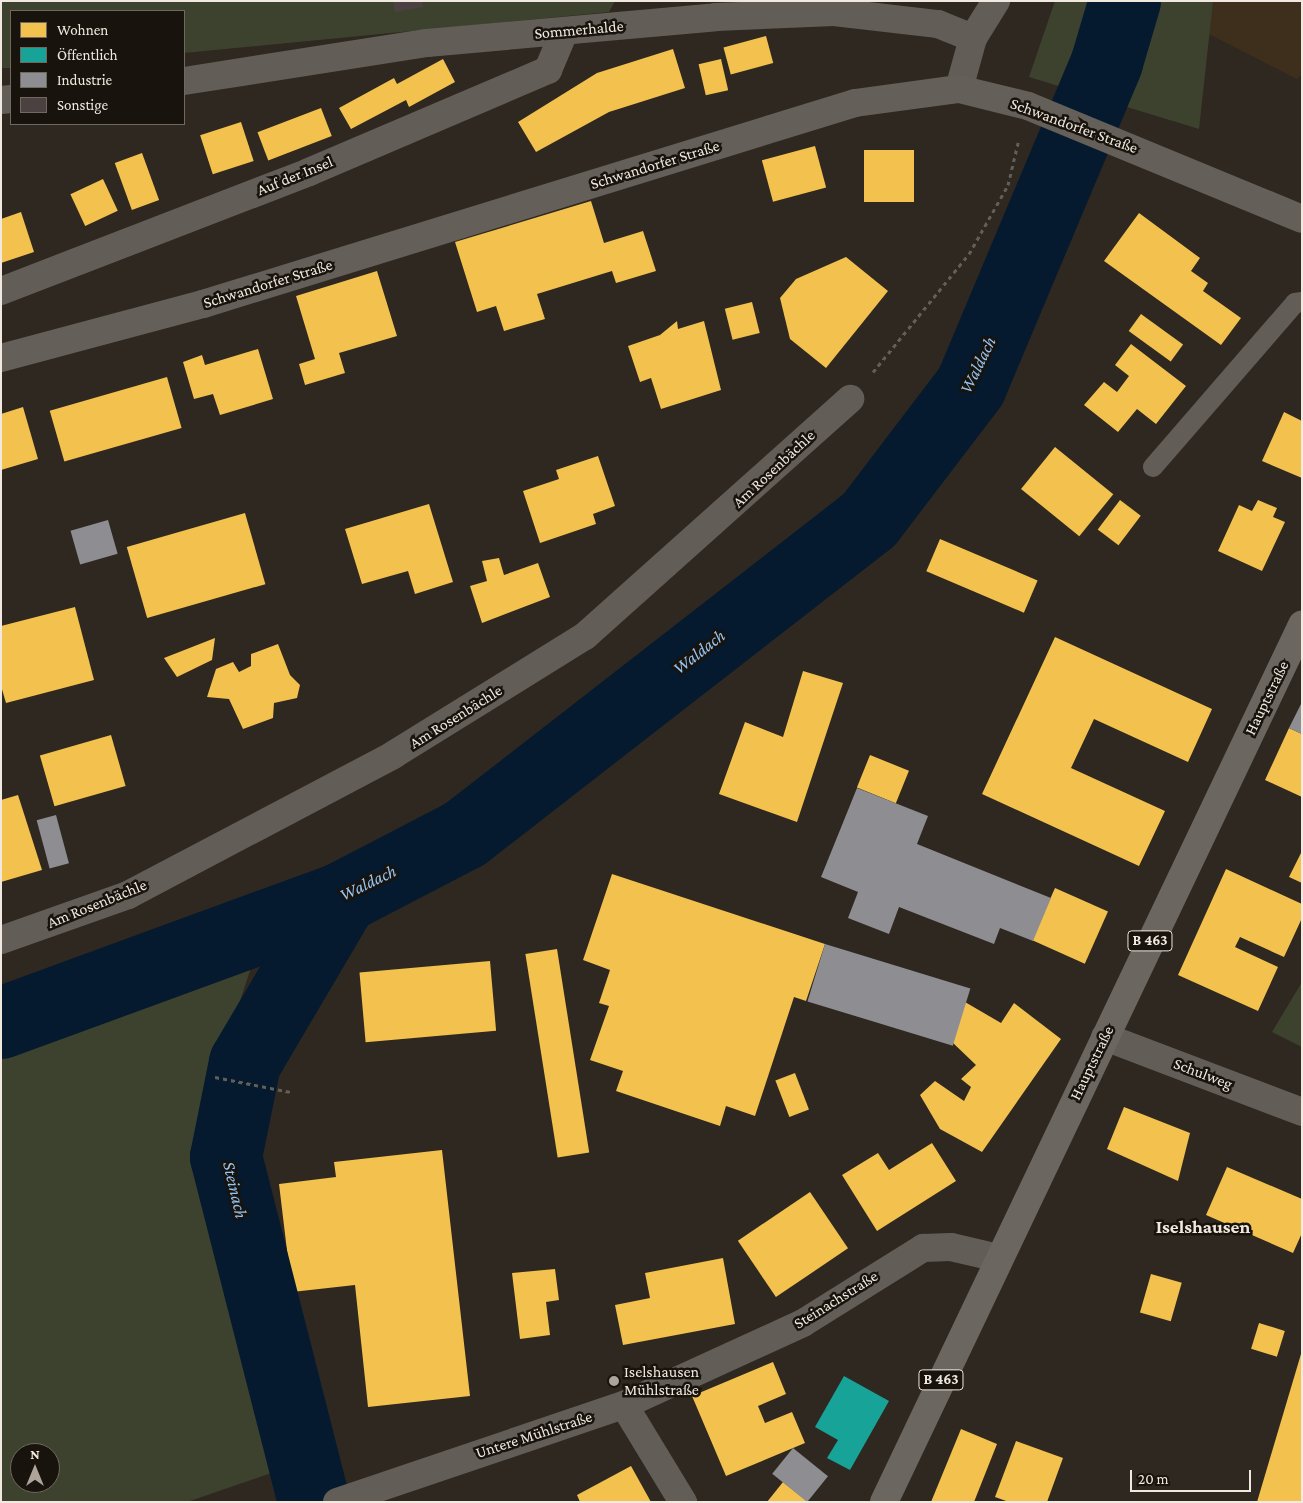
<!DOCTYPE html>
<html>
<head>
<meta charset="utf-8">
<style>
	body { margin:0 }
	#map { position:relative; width:1303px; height:1503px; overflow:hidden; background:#2f2820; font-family:"Crimson Pro",serif }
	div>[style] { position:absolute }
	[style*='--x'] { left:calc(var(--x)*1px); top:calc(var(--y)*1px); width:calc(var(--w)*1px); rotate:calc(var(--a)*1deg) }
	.built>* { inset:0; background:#3e2f1c }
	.green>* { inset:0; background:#3d422f }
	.homes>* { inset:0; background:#f2c14e; transform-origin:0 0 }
	.public>* { inset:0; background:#17a398 }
	.industry>* { inset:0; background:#8d8d92; transform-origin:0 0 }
	.river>* { height:72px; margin:-36px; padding:0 36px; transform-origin:36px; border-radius:36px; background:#051a2e }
	.building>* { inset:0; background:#4b4140 }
	.path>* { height:3px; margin-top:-1.5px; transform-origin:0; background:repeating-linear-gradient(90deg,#625e58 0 4px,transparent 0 8px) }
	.lane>* { height:20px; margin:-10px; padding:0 10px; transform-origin:10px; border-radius:10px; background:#625d57 }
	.street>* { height:28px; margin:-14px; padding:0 14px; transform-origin:14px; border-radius:14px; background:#625d57 }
	.secondary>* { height:28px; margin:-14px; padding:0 14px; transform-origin:14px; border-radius:14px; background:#646059 }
	.primary>* { height:28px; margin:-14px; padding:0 14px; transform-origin:14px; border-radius:14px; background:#6b6760 }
	.dots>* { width:14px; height:14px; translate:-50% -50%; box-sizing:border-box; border:2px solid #18130c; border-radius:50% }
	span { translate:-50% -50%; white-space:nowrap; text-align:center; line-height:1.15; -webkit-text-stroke:5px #18130c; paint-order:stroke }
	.shield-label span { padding:1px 4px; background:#18130c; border:1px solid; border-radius:4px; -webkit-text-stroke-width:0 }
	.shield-label { font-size:15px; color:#f1e9df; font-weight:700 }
	.street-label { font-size:16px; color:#f1e9df }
	.poi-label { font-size:16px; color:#f1e9df }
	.left { translate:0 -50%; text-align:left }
	.water-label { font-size:18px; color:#95c5f4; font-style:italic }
	.quarter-label { font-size:19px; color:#f1e9df; font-weight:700 }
	.frame { position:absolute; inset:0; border:2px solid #f1e9df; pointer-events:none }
	.legend { position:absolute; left:10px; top:10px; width:175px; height:115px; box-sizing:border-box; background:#18130c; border:1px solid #6f6960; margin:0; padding:6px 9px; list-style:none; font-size:15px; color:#f1e9df }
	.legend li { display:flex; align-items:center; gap:10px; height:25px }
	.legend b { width:25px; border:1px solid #6f6960 }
	.north { position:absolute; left:10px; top:1443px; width:50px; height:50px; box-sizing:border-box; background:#18130c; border:1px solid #6f6960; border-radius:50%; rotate:0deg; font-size:14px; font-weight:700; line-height:20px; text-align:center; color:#f1e9df }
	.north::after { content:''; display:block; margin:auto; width:18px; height:22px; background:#ada59c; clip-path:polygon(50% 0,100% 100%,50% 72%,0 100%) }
	.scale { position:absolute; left:1130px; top:1470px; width:121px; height:22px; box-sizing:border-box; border:2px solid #f1e9df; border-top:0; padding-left:6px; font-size:15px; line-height:18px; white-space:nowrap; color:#f1e9df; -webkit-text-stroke:4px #18130c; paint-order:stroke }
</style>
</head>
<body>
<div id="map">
	<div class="built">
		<div style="clip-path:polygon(1208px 1px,1302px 1px,1302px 74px,1297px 79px,1203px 31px)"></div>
	</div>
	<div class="green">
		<div style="clip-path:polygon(1px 1px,615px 1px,609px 12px,184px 53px,184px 11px,11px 11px,11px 68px,1px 68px)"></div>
		<div style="clip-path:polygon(1055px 1px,1213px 1px,1199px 129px,1029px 77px)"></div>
		<div style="clip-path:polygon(evenodd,263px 931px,190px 1153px,277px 1471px,187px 1502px,1px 1502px,1px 1035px,263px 931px,20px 1453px,50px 1453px,50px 1483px,20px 1483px,20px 1453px)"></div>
		<div style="clip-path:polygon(1302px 982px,1302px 1047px,1272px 1032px)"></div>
	</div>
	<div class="homes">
		<div style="left:766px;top:36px;width:28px;height:44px;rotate:75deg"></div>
		<div style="clip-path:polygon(673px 49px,685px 88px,609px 112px,536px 152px,518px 122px,597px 73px)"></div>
		<div style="clip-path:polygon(443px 59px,455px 82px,409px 107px,406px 100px,351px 129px,339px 108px,394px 78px,397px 84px)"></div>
		<div style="left:721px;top:59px;width:32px;height:23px;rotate:77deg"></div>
		<div style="left:321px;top:108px;width:30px;height:68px;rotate:69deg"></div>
		<div style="left:241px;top:122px;width:41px;height:43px;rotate:72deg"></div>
		<div style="left:815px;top:146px;width:43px;height:55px;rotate:75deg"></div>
		<div style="left:864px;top:150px;width:50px;height:52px"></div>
		<div style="left:142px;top:153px;width:50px;height:29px;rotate:70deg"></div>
		<div style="left:103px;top:179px;width:35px;height:36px;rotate:65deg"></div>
		<div style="clip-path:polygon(591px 201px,604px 243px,643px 231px,656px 271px,616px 283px,612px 271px,537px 294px,545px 319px,504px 331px,496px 306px,477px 312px,455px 242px)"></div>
		<div style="clip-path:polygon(21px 212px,34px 252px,1px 263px,1px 219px)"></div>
		<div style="clip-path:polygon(1139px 213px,1200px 258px,1191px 271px,1208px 283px,1203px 291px,1241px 318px,1221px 345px,1104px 261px)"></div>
		<div style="clip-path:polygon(846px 257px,888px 291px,826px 368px,790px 339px,780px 298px,796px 279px)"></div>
		<div style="clip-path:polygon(377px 271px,397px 336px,339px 353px,345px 373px,305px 385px,299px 364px,315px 359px,296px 296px)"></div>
		<div style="left:752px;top:302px;width:32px;height:28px;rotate:76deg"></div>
		<div style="left:1141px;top:314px;width:52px;height:21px;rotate:36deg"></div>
		<div style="clip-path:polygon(677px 321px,678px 329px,704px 321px,721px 390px,661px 409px,651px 378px,640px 382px,628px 346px,660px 335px)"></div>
		<div style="clip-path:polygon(1131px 344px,1186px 386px,1156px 424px,1137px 409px,1118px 432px,1084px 405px,1104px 382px,1117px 392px,1129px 376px,1115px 365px)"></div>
		<div style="clip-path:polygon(258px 349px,273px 399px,220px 415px,213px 394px,194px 399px,183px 362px,202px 355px,205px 365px)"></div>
		<div style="left:167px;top:377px;width:53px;height:122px;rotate:74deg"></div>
		<div style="clip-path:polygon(23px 407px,38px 459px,1px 470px,1px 414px)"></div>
		<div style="clip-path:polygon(1284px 412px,1302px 421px,1302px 478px,1262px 461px)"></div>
		<div style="left:1055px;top:447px;width:75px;height:54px;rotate:39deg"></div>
		<div style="clip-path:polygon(598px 456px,615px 506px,593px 514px,596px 524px,540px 543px,523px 491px,559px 479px,556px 470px)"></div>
		<div style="left:1120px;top:500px;width:26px;height:37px;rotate:37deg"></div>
		<div style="clip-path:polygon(1258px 500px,1277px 508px,1273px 517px,1285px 522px,1262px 571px,1218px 551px,1239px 505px,1252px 511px)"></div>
		<div style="clip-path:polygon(429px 504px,453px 582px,415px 594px,408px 571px,362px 584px,345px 529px)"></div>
		<div style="left:245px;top:513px;width:74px;height:123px;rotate:74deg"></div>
		<div style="left:940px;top:539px;width:106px;height:35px;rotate:23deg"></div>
		<div style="clip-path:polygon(499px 558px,504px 575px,538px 563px,550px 597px,482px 623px,470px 586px,487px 581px,482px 561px)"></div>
		<div style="clip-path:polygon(75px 607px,94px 680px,6px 703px,1px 686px,1px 626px)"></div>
		<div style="clip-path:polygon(1055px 637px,1212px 709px,1188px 762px,1094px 719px,1071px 768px,1165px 811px,1139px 866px,982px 794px)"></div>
		<div style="clip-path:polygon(215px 638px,212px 660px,177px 677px,164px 658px)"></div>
		<div style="clip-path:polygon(278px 644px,290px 675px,300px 685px,297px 698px,274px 703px,273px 718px,243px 729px,229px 699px,207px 697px,216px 669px,233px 662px,239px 672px,251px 666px,251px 654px)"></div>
		<div style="clip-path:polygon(803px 671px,843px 683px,797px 822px,719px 794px,745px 722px,783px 737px)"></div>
		<div style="clip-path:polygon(1289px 728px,1302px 734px,1302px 797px,1265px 780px)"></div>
		<div style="left:111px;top:735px;width:53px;height:74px;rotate:74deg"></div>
		<div style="left:870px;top:755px;width:42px;height:35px;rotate:22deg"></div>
		<div style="clip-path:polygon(18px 795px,42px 870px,1px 882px,1px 800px)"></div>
		<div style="clip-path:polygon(1302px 851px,1302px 883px,1289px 877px)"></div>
		<div style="clip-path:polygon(1226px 869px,1302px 904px,1302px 918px,1284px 957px,1240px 937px,1235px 947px,1278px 967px,1258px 1011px,1178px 975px)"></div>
		<div style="clip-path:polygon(612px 874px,825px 944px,806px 1001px,794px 997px,755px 1116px,726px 1106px,720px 1126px,616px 1091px,623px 1071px,590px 1060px,609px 1006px,599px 1003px,610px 970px,583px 960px)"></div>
		<div style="left:1055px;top:888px;width:58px;height:57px;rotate:24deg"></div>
		<div style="left:557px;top:949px;width:206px;height:32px;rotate:81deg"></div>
		<div style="left:490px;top:961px;width:70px;height:131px;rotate:85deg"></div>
		<div style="clip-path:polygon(965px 1002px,1001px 1023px,1014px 1003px,1061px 1039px,982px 1152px,940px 1129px,920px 1095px,935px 1081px,964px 1101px,971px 1087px,961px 1079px,976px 1065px,952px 1042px)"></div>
		<div style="left:795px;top:1073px;width:39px;height:21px;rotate:69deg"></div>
		<div style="clip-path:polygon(1124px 1107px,1190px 1133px,1178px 1181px,1107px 1149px)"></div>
		<div style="clip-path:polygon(932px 1143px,956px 1181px,877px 1231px,842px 1175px,878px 1153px,889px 1170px)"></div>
		<div style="clip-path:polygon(442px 1150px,470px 1396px,368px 1407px,355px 1285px,292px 1292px,279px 1184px,336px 1177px,334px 1162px)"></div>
		<div style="clip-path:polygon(1227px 1167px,1302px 1199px,1302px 1233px,1293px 1253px,1206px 1215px)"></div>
		<div style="left:810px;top:1192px;width:68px;height:87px;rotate:56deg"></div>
		<div style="clip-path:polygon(723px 1258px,735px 1324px,623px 1345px,615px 1305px,650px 1298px,645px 1273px)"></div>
		<div style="clip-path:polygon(555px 1269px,559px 1300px,546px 1302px,550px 1335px,520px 1339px,512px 1273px)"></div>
		<div style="left:1151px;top:1274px;width:32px;height:40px;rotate:16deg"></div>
		<div style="left:1259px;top:1323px;width:27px;height:27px;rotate:17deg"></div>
		<div style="clip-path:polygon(1301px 1354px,1302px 1502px,1257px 1502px)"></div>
		<div style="clip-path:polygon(773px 1362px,786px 1394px,758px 1406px,765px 1423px,792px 1412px,805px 1443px,726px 1476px,692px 1396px)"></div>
		<div style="clip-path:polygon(961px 1429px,997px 1444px,974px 1502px,931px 1502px)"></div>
		<div style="clip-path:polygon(1016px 1441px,1063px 1458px,1047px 1502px,1009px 1502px,995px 1497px)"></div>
		<div style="clip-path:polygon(631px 1466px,651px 1502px,580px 1502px,577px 1495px)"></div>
		<div style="clip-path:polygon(783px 1482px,808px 1502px,767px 1502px)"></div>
	</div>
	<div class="public">
		<div style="clip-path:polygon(844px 1376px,889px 1401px,850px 1470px,827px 1458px,838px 1440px,815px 1427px)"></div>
	</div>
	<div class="industry">
		<div style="left:108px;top:520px;width:35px;height:39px;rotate:74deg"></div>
		<div style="clip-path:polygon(1302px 702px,1302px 734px,1289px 728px)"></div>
		<div style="clip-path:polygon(857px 788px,928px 816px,917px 844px,1051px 898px,1033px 941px,1000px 928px,994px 944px,899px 907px,889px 934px,848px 918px,858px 892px,821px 877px)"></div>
		<div style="left:56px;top:815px;width:50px;height:20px;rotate:75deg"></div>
		<div style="left:825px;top:944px;width:152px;height:60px;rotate:17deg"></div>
		<div style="left:793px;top:1448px;width:45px;height:33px;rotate:39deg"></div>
	</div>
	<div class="river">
		<div style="--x:1;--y:1023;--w:363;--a:-20.1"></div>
		<div style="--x:342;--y:898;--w:139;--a:-27.5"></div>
		<div style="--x:465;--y:834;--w:512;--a:-37.86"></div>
		<div style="--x:869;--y:520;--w:168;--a:-52.7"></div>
		<div style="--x:971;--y:386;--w:351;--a:-67.2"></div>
		<div style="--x:1107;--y:62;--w:64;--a:-73.6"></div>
		<div style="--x:314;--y:1502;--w:356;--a:-104.3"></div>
		<div style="--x:226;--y:1157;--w:96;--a:-78.6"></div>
		<div style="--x:245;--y:1063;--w:191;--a:-59.5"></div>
	</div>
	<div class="building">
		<div style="clip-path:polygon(393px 1px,422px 1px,423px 7px,395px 12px)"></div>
	</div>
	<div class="path">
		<div style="--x:873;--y:372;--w:152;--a:-50.9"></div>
		<div style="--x:969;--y:254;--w:79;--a:-60.5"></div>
		<div style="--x:1008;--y:185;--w:47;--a:-76.6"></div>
		<div style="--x:215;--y:1077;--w:77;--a:11.2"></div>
	</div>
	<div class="lane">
		<div style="--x:1153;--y:467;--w:217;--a:-49.1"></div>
		<div style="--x:1295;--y:303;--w:7;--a:-8"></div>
	</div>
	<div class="street">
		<div style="--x:184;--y:81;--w:246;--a:-8.9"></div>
		<div style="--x:427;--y:43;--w:290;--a:-5.1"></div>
		<div style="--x:716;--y:17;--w:118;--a:-2.4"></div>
		<div style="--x:834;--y:12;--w:105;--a:6.6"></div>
		<div style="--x:938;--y:24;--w:38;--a:22"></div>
		<div style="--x:959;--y:89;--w:53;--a:-74.6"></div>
		<div style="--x:973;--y:38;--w:44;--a:-58.1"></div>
		<div style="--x:1;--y:100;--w:10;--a:-6"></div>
		<div style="--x:1;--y:291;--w:330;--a:-21.1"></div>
		<div style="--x:309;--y:172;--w:260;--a:-23.1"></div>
		<div style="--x:548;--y:70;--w:41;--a:-67.2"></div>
		<div style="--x:1;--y:940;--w:135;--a:-19.5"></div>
		<div style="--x:128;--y:895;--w:300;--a:-27.8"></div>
		<div style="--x:393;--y:755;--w:226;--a:-31.8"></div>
		<div style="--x:585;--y:636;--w:356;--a:-41.8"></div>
		<div style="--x:1105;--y:1037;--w:211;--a:20.8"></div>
		<div style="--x:624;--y:1405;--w:114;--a:58.7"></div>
		<div style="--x:337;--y:1502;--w:303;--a:-18.7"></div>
		<div style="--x:624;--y:1405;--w:197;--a:-24.6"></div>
		<div style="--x:803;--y:1323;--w:142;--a:-32"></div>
		<div style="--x:923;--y:1248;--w:28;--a:-2"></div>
		<div style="--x:951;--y:1247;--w:48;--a:13.2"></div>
	</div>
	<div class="secondary">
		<div style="--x:1;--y:358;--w:209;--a:-15"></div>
		<div style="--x:203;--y:304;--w:682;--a:-17.13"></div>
		<div style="--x:855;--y:103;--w:105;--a:-7.7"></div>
		<div style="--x:959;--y:89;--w:71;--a:13.8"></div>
		<div style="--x:1028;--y:106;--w:296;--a:22.4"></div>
	</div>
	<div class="primary">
		<div style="--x:884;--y:1502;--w:972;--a:-64.52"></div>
	</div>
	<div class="dots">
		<div style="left:614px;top:1381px;background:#ada59c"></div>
	</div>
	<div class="shield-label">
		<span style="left:1150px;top:941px">B 463</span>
		<span style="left:941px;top:1380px">B 463</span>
	</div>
	<div class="street-label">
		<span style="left:579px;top:30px;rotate:-5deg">Sommerhalde</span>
		<span style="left:1074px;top:126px;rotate:20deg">Schwandorfer Straße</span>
		<span style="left:655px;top:165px;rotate:-17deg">Schwandorfer Straße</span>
		<span style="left:295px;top:176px;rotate:-22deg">Auf der Insel</span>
		<span style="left:268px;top:284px;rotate:-17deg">Schwandorfer Straße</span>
		<span style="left:774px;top:469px;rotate:-43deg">Am Rosenbächle</span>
		<span style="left:1267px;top:698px;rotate:-64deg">Hauptstraße</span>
		<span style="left:456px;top:717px;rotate:-32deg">Am Rosenbächle</span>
		<span style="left:97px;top:904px;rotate:-22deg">Am Rosenbächle</span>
		<span style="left:1092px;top:1063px;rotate:-64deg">Hauptstraße</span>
		<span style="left:1203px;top:1074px;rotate:21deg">Schulweg</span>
		<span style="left:836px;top:1300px;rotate:-32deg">Steinachstraße</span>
		<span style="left:534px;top:1435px;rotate:-18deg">Untere Mühlstraße</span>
	</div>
	<div class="poi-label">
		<span class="left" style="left:624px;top:1381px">Iselshausen<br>Mühlstraße</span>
	</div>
	<div class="water-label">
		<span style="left:978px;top:365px;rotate:-64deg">Waldach</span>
		<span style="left:699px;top:652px;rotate:-38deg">Waldach</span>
		<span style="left:368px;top:883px;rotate:-26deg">Waldach</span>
		<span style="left:235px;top:1190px;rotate:77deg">Steinach</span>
	</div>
	<div class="quarter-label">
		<span style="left:1203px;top:1227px">Iselshausen</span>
	</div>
	<div class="frame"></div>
	<ul class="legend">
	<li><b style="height:14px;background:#f2c14e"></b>Wohnen</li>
	<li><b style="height:14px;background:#17a398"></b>Öffentlich</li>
	<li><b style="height:14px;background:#8d8d92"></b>Industrie</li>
	<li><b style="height:14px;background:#4b4140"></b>Sonstige</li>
	</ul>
	<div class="north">N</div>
	<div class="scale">20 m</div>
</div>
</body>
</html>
